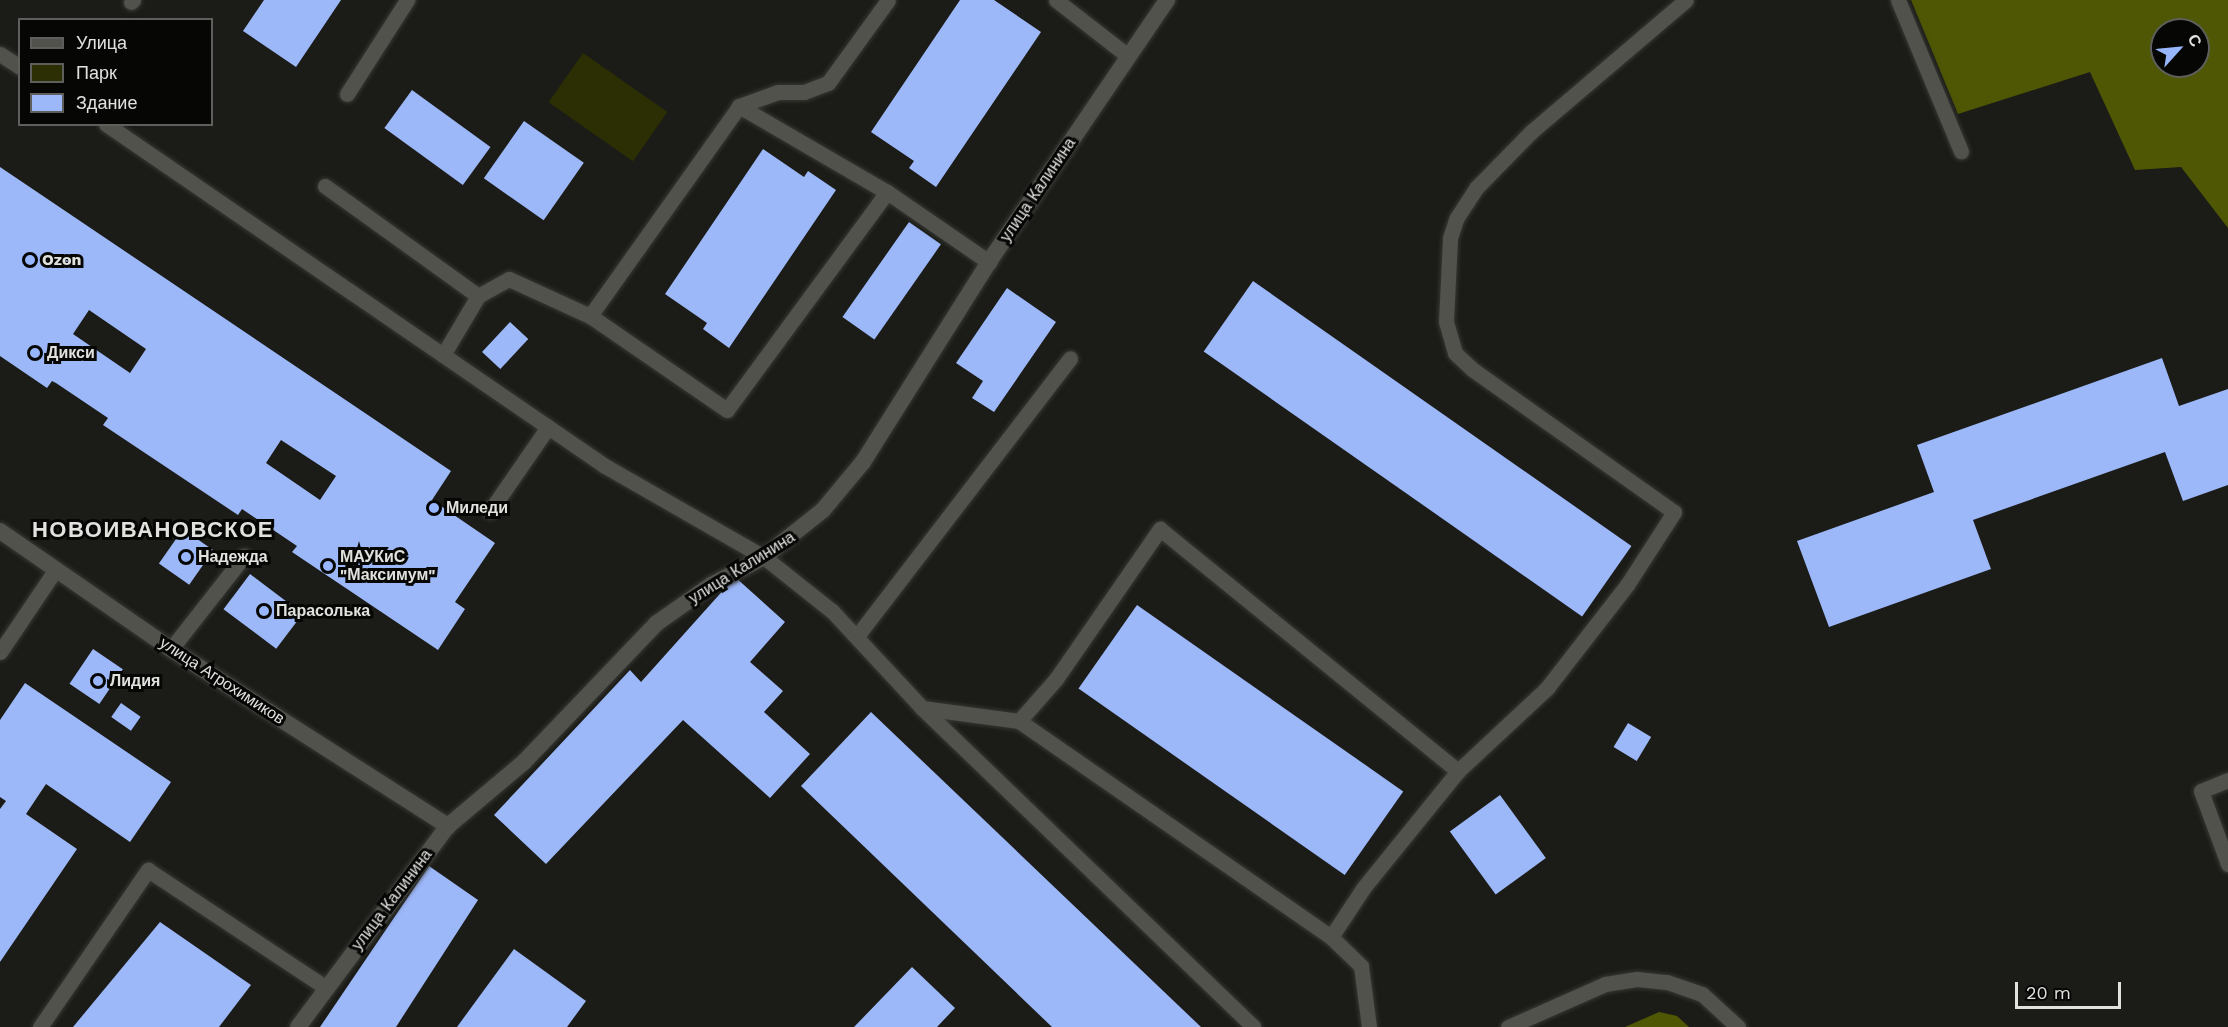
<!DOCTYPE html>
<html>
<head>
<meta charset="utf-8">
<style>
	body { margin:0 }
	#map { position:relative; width:2228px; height:1027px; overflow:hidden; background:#1b1c17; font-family:"Work Sans",sans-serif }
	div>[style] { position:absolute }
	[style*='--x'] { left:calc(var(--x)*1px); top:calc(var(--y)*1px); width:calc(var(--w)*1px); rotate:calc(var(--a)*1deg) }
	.green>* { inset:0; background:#2b2f03; transform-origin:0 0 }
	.forest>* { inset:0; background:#4f5704 }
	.building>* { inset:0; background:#9db8f9; transform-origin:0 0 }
	.roads { filter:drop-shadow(0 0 2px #363734) drop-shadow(0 0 2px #363734) }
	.service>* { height:15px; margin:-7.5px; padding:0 7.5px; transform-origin:7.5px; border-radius:7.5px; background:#51524c }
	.minor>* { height:16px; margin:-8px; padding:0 8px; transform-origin:8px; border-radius:8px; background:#51524c }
	.dots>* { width:16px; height:16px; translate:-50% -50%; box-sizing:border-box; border:3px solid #060705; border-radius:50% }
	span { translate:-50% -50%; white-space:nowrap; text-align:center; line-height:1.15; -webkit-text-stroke:6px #060705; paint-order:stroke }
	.street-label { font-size:16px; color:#e1e2de }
	.poi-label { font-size:16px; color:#e1e2de; font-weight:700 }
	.left { translate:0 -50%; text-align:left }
	.district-label { font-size:22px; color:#e1e2de; font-weight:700; letter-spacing:1.5px }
	.legend { position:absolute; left:18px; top:18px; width:195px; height:108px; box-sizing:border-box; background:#060705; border:2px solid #5e5f5c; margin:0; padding:8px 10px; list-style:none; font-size:18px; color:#e1e2de }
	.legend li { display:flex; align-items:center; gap:12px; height:30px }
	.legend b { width:30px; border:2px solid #5e5f5c }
	.north { position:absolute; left:2150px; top:18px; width:60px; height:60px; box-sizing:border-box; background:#060705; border:2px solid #5e5f5c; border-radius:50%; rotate:63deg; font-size:16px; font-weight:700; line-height:24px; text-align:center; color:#e1e2de }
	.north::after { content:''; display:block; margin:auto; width:21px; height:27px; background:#98b6fd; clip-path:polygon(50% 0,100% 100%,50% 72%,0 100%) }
	.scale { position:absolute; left:2015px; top:982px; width:106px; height:27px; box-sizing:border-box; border:3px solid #e1e2de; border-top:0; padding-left:8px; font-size:18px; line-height:21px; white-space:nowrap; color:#e1e2de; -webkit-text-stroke:4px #060705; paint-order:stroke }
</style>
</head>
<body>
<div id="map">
	<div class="green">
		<div style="left:583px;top:53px;width:103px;height:60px;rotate:35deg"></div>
	</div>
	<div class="forest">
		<div style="clip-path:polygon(evenodd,1911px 0,2228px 0,2228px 228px,2181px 167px,2135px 170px,2090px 72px,1958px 114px,1911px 0,2162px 30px,2198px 30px,2198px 66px,2162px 66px,2162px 30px)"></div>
		<div style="clip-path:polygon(1659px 1012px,1677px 1016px,1689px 1027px,1625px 1027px)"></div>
	</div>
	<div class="building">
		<div style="clip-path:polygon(264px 0,341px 0,296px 67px,243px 31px)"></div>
		<div style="clip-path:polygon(960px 0,994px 0,1041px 32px,936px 187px,909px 168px,914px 161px,871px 132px)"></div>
		<div style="left:412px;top:90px;width:97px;height:47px;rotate:36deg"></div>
		<div style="left:524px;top:121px;width:73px;height:70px;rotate:35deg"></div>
		<div style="clip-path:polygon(763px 149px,804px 177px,808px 171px,836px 190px,729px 348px,703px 329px,707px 323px,665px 294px)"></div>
		<div style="clip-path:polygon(evenodd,0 167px,451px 471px,432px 500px,495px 543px,455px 602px,465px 609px,438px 650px,292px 552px,297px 546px,242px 509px,238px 515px,103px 425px,108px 418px,56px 383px,52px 381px,47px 388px,0 356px,0 167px,89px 310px,146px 349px,130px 373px,73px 334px,89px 310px,0 167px,281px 440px,336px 476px,320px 500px,266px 463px,281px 440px)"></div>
		<div style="left:909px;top:222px;width:39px;height:116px;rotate:35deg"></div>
		<div style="left:1253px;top:281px;width:462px;height:86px;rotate:35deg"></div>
		<div style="clip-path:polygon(1007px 288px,1056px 322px,994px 412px,972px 398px,983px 381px,956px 363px)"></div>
		<div style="left:510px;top:322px;width:25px;height:41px;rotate:43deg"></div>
		<div style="clip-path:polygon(2162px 358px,2179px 406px,2228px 389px,2228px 485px,2183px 501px,2165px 452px,1973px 520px,1991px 569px,1829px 627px,1797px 541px,1934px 492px,1917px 445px)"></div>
		<div style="left:183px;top:529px;width:37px;height:42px;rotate:35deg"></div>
		<div style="left:250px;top:574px;width:66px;height:44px;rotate:37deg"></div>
		<div style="clip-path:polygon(735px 577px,785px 622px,750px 662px,783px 691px,764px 712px,810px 754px,770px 798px,683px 720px,546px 864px,494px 815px,630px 670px,641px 682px)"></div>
		<div style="left:1137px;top:605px;width:325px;height:102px;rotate:35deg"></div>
		<div style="left:93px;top:649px;width:36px;height:42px;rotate:34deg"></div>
		<div style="clip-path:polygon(25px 683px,171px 782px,130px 842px,46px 784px,26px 814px,77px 849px,0 962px,0 809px,6px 801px,0 797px,0 720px)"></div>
		<div style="left:121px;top:703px;width:24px;height:17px;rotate:35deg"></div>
		<div style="clip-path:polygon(871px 712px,1201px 1027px,1052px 1027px,801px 786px)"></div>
		<div style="left:1628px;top:723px;width:27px;height:28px;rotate:31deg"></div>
		<div style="left:1500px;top:795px;width:78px;height:62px;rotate:54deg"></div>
		<div style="clip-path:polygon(429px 866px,478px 900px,396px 1027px,320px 1027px)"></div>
		<div style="clip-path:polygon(160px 922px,251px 985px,219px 1027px,73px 1027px)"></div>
		<div style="clip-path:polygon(514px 949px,586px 1001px,567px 1027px,457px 1027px)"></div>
		<div style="clip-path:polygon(912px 967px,955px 1008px,937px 1027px,854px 1027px)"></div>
	</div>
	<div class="roads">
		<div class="service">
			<div style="--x:1056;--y:0;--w:91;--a:37.9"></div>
			<div style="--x:1898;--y:0;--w:164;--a:67.4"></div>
			<div style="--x:131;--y:2;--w:3;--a:-45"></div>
			<div style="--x:0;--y:54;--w:24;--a:33"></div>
			<div style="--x:347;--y:94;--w:112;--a:-57.4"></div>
			<div style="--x:739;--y:106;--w:41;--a:-19.7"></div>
			<div style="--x:778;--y:92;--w:26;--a:0"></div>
			<div style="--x:804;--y:92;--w:26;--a:-21"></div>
			<div style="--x:828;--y:83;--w:102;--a:-54.1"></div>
			<div style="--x:106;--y:124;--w:605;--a:34.43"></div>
			<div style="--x:605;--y:466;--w:183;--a:29.8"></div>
			<div style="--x:764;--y:557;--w:87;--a:38.5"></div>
			<div style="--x:832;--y:611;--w:132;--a:47.1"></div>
			<div style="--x:922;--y:708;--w:460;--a:43.9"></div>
			<div style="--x:325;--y:186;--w:188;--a:35.7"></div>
			<div style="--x:887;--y:192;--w:270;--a:126.3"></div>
			<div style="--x:727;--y:410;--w:166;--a:-145.5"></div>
			<div style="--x:590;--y:316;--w:257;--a:-54.6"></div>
			<div style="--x:739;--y:106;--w:171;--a:30.2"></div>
			<div style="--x:887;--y:192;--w:124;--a:34.5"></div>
			<div style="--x:443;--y:355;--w:69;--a:-59.3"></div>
			<div style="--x:478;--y:296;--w:35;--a:-29"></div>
			<div style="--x:509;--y:279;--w:89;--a:24.6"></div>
			<div style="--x:490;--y:511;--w:102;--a:-55.4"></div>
			<div style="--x:857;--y:636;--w:350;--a:-52.5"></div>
			<div style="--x:171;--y:649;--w:118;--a:-51.9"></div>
			<div style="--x:0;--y:652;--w:100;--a:-56"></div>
			<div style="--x:922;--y:708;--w:98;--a:7.6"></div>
			<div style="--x:1019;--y:721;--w:56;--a:-48.6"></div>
			<div style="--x:1056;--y:679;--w:183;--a:-55.3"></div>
			<div style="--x:1160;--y:529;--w:384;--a:39.1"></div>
			<div style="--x:1458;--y:771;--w:149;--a:129"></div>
			<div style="--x:1364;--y:887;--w:60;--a:123.4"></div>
			<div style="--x:1331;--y:937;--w:379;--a:-145.3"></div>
			<div style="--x:1458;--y:771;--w:122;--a:-43"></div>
			<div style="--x:1547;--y:688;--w:130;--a:-52.2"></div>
			<div style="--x:1627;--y:585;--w:87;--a:-57.2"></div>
			<div style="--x:1674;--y:512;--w:247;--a:-144.7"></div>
			<div style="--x:1472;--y:369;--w:23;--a:-137"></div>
			<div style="--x:1455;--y:353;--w:33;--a:-106"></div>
			<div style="--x:1446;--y:321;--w:83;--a:-87.2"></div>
			<div style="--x:1450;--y:238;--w:20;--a:-72"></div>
			<div style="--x:1456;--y:219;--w:38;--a:-57"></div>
			<div style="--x:1477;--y:187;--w:78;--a:-45.5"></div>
			<div style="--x:1532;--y:131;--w:202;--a:-40.4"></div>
			<div style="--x:2228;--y:780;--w:29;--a:158"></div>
			<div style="--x:2201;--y:791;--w:78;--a:69.7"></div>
			<div style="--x:1331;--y:937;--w:42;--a:44"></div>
			<div style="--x:1361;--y:966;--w:62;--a:82.5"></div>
			<div style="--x:40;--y:1027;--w:191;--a:-55.5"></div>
			<div style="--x:148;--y:870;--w:214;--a:33.5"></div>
			<div style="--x:1508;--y:1027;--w:106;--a:-23.9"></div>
			<div style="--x:1605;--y:984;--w:32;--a:-9"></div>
			<div style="--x:1637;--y:979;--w:30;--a:6"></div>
			<div style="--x:1667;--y:982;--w:37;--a:19"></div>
			<div style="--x:1702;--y:994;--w:49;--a:42.5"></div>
		</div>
		<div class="minor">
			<div style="--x:0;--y:531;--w:208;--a:34.6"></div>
			<div style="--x:171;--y:649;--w:329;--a:32.6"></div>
			<div style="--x:298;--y:1027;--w:251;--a:-53.3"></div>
			<div style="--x:448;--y:826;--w:99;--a:-40.1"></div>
			<div style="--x:524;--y:762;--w:192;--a:-46.3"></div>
			<div style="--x:657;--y:623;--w:66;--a:-35.1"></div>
			<div style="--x:711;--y:585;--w:60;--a:-27.8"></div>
			<div style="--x:764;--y:557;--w:75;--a:-38.5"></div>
			<div style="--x:823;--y:510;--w:62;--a:-50.2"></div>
			<div style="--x:863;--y:462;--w:236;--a:-57.8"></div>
			<div style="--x:989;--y:262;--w:317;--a:-55.8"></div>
		</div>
	</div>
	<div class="dots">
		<div style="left:30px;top:260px;background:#98b6fd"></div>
		<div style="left:35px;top:353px;background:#98b6fd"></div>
		<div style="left:434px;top:508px;background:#98b6fd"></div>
		<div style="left:186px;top:557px;background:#98b6fd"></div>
		<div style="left:328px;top:566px;background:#98b6fd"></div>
		<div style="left:264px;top:611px;background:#98b6fd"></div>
		<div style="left:98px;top:681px;background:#98b6fd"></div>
	</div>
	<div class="street-label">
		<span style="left:1038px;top:190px;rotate:-56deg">улица Калинина</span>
		<span style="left:742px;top:568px;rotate:-32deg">улица Калинина</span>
		<span style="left:222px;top:681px;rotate:33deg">улица Агрохимиков</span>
		<span style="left:392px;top:900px;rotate:-53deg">улица Калинина</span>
	</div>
	<div class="poi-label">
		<span class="left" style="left:42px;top:260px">Ozon</span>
		<span class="left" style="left:47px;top:353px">Дикси</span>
		<span class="left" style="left:446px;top:508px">Миледи</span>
		<span class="left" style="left:198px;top:557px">Надежда</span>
		<span class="left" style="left:340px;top:566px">МАУКиС<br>"Максимум"</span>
		<span class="left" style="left:276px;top:611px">Парасолька</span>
		<span class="left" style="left:110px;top:681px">Лидия</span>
	</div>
	<div class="district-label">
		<span style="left:153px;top:530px">НОВОИВАНОВСКОЕ</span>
	</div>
	<ul class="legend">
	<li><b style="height:8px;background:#51524c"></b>Улица</li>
	<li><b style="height:16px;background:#2b2f03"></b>Парк</li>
	<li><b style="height:16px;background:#9db8f9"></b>Здание</li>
	</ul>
	<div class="north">С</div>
	<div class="scale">20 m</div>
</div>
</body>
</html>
